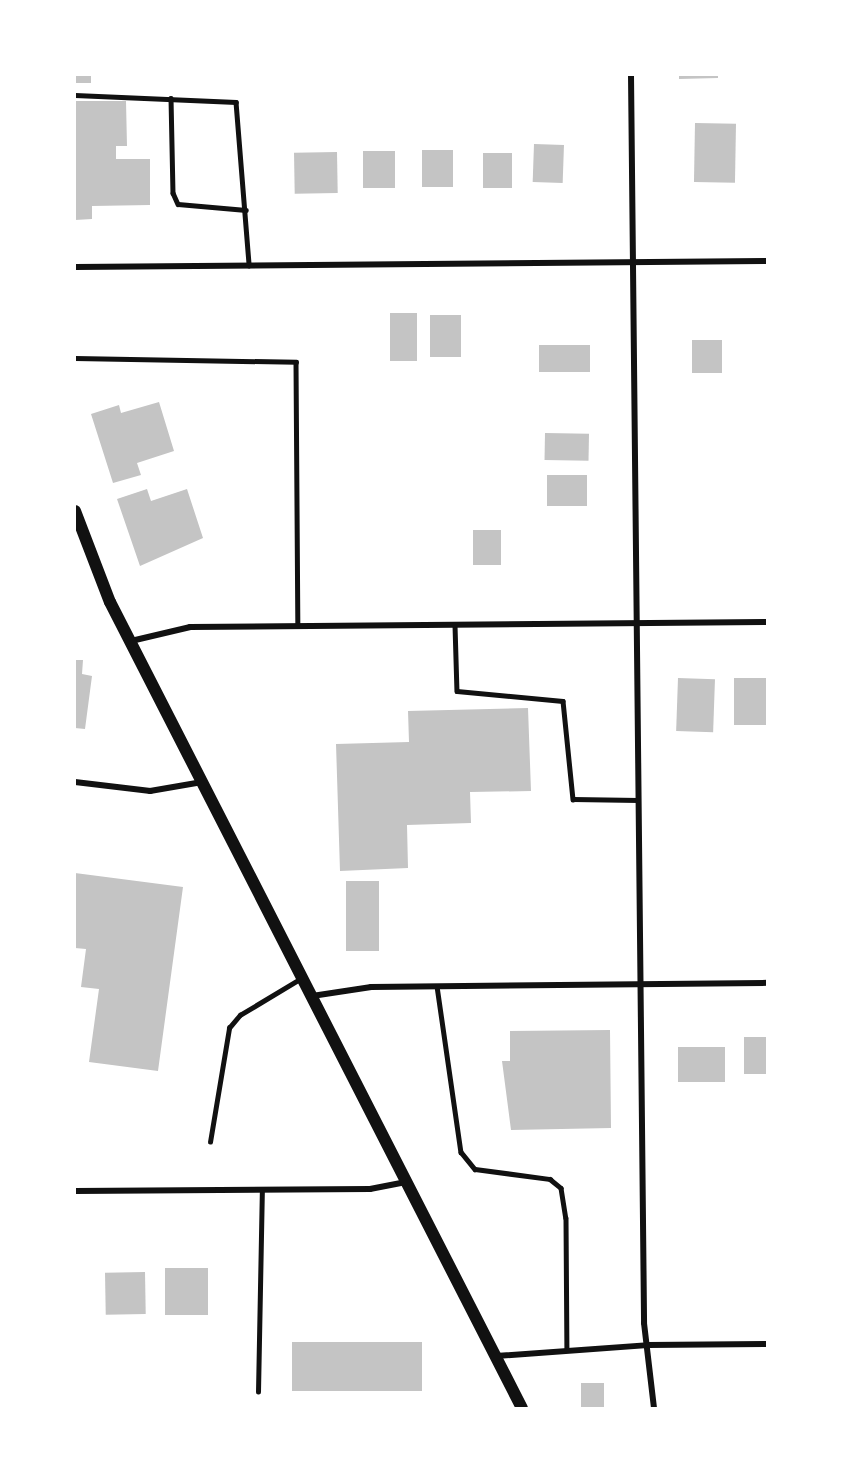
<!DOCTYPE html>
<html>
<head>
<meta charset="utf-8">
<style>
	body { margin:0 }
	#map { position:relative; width:842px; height:1483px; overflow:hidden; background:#fff; font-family:"Fira Sans",sans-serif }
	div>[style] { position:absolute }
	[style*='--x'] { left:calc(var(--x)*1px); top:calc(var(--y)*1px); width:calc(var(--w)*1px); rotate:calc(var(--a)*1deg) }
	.building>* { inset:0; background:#c4c4c4; transform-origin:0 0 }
	.service>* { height:4.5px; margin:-2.25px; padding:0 2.25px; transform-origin:2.25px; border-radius:2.25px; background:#111 }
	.minor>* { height:6px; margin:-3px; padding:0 3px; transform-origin:3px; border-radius:3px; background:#111 }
	.secondary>* { height:12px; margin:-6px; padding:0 6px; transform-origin:6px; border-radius:6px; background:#111 }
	span { translate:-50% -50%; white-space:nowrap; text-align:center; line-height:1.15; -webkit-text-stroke:6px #fff; paint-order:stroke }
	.frame { position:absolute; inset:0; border:76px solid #fff; pointer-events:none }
</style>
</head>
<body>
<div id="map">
	<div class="building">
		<div style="left:75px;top:75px;width:16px;height:8px"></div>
		<div style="clip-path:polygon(679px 75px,718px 75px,718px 78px,679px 79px)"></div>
		<div style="clip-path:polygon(75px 101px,126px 101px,127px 146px,116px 146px,116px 159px,150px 159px,150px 205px,92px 206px,92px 219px,75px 220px)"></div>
		<div style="left:695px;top:123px;width:41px;height:59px;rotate:1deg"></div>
		<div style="left:534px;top:144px;width:30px;height:38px;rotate:2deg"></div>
		<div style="left:422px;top:150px;width:31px;height:37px"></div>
		<div style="left:395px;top:151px;width:37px;height:32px;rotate:90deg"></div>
		<div style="left:337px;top:152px;width:41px;height:43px;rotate:89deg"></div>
		<div style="left:483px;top:153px;width:29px;height:35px"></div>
		<div style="left:390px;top:313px;width:27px;height:48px"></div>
		<div style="left:430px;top:315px;width:31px;height:42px"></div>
		<div style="left:692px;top:340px;width:30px;height:33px"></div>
		<div style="left:590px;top:345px;width:27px;height:51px;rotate:90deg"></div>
		<div style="clip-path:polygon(159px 402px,174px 451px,137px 463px,141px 475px,113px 483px,91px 414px,119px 405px,121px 413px)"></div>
		<div style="left:545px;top:433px;width:44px;height:27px;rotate:1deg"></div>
		<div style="left:547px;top:475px;width:40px;height:31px"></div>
		<div style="clip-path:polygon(147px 489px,151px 501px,187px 489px,203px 538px,140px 566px,117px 499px)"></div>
		<div style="left:473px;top:530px;width:28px;height:35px"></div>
		<div style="clip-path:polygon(75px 660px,83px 660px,82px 674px,92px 676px,85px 729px,75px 728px)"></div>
		<div style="left:678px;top:678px;width:37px;height:53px;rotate:2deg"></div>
		<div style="left:734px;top:678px;width:33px;height:47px"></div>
		<div style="clip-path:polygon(528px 708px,531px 791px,470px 792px,471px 823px,407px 825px,408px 868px,340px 871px,336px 744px,409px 742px,408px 711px)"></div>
		<div style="clip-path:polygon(75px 873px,183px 887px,158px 1071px,89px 1062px,99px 989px,81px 987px,86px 949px,75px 948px)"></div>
		<div style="left:346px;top:881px;width:33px;height:70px"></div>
		<div style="clip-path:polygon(610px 1030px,611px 1128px,511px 1130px,502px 1061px,510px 1061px,510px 1031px)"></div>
		<div style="left:744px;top:1037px;width:23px;height:37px"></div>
		<div style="left:725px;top:1047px;width:35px;height:47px;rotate:90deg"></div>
		<div style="left:165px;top:1268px;width:43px;height:47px"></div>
		<div style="left:145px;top:1272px;width:42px;height:40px;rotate:89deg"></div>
		<div style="left:422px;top:1342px;width:49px;height:130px;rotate:90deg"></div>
		<div style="left:581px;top:1383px;width:23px;height:25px"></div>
	</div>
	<div class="service">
		<div style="--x:75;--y:95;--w:161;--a:2.5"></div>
		<div style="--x:236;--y:102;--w:164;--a:85.4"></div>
		<div style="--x:171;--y:98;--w:95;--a:88.8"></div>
		<div style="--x:173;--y:193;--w:12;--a:66"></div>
		<div style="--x:178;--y:204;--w:68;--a:5"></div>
		<div style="--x:75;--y:358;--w:221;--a:1"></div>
		<div style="--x:296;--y:362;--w:264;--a:89.6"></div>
		<div style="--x:455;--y:625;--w:66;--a:88.3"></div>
		<div style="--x:457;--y:691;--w:106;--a:5.4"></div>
		<div style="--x:563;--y:701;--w:99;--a:84.2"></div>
		<div style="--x:573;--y:799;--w:65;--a:0.9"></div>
		<div style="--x:437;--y:986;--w:168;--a:81.8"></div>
		<div style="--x:461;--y:1152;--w:22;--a:51"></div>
		<div style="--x:475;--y:1169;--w:76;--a:7.6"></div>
		<div style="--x:550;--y:1179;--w:14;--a:39"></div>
		<div style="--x:561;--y:1188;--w:30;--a:81"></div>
		<div style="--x:566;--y:1218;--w:131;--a:89.6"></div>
		<div style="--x:210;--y:1142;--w:116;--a:-80.5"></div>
		<div style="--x:229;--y:1028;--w:17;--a:-50"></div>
		<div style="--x:240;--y:1015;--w:70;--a:-31"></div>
		<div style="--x:258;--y:1392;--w:201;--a:-88.9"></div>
	</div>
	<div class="minor">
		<div style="--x:631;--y:75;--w:1248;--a:89.4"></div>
		<div style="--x:644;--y:1323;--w:86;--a:83.3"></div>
		<div style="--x:75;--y:267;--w:692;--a:-0.5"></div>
		<div style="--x:131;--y:641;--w:61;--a:-13.3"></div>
		<div style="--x:190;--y:627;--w:577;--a:-0.5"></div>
		<div style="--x:75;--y:782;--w:76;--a:6.8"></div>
		<div style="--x:150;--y:791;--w:53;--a:-9.8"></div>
		<div style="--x:312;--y:996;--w:60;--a:-8.7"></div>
		<div style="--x:371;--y:987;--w:396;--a:-0.6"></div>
		<div style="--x:75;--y:1191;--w:295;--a:-0.4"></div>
		<div style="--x:370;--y:1189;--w:38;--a:-11"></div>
		<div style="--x:496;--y:1356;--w:152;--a:-4.1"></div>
		<div style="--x:648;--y:1345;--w:119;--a:-0.5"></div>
	</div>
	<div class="secondary">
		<div style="--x:75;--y:511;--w:97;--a:69"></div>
		<div style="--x:110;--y:602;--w:905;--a:62.93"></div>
	</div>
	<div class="frame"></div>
</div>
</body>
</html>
